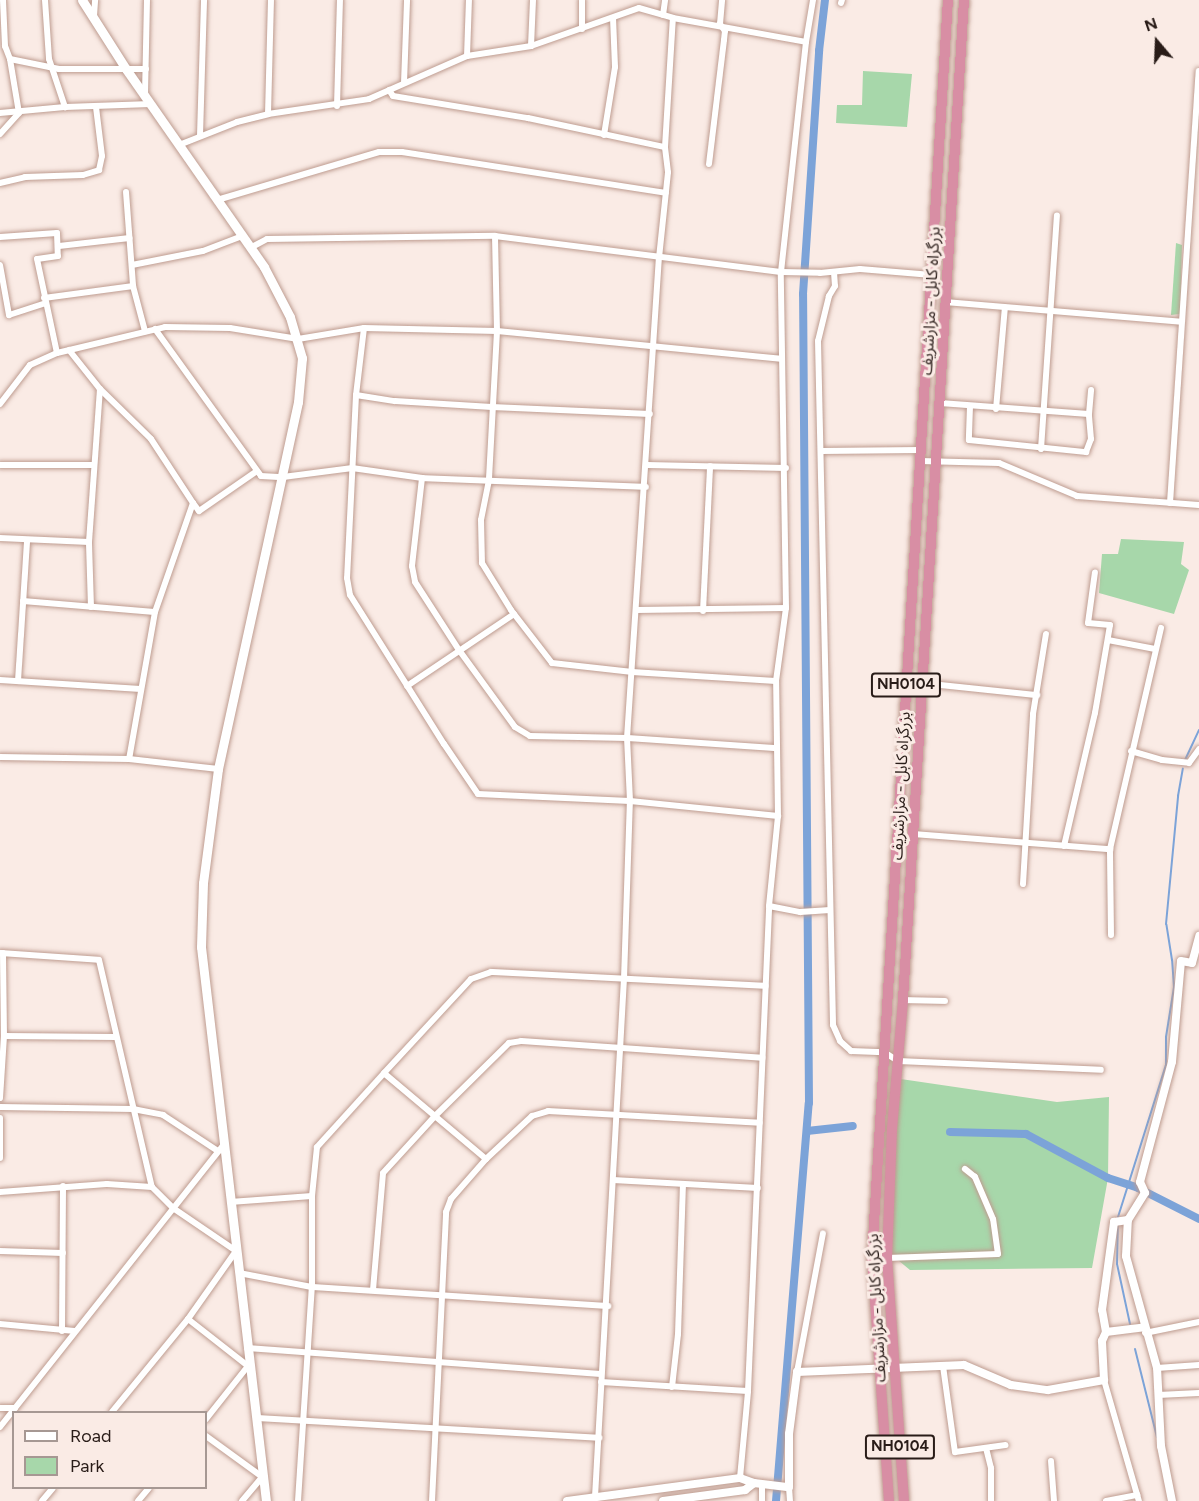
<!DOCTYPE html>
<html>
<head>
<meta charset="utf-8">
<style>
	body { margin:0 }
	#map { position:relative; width:1199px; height:1501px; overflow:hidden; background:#faebe5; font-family:Figtree,"Noto Sans Arabic",sans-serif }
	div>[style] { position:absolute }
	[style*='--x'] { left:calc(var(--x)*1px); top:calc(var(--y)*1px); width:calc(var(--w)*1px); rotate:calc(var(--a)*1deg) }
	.green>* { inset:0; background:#a7d7aa }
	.stream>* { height:2px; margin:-1px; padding:0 1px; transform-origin:1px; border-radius:1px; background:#7ca3d8 }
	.canal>* { height:8px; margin:-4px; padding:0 4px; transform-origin:4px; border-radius:4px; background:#7ca3d8 }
	.roads { filter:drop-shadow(0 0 2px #be9c90) drop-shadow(0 0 2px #be9c90) }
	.minor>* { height:6px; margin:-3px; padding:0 3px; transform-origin:3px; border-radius:3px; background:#fff }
	.tertiary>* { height:8px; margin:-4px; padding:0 4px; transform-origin:4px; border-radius:4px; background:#fff }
	.secondary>* { height:9px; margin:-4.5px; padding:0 4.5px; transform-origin:4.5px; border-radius:4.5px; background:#fff }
	.trunk>* { height:10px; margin:-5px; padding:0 5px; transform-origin:5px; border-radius:5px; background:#d88ea4 }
	span { translate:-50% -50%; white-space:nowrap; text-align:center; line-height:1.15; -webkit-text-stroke:6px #faebe5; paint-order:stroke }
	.shield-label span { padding:2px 4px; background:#faebe5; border:2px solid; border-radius:4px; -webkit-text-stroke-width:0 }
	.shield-label { font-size:15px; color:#291c18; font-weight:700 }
	.street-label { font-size:16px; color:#291c18 }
	.legend { position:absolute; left:12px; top:1411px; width:195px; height:78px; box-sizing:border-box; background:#faebe5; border:2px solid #a69893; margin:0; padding:8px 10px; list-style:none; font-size:18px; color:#291c18 }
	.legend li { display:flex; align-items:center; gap:12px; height:30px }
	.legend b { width:30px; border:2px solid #a69893 }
	.north { position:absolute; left:1127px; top:12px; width:60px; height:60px; -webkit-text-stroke:4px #faebe5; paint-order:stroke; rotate:341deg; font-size:16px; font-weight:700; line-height:24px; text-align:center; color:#291c18 }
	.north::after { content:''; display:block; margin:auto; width:21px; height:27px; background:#291c18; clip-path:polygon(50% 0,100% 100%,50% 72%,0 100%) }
</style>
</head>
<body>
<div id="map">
	<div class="green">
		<div style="clip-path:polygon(863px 71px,912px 74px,907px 127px,836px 123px,837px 105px,862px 105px)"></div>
		<div style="clip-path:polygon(1176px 243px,1182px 245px,1180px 314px,1171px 315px)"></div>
		<div style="clip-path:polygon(1121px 539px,1184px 542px,1181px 564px,1189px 570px,1174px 614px,1099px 593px,1102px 554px,1118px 554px)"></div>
		<div style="clip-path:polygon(894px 1078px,1057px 1102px,1109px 1097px,1108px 1178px,1092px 1268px,910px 1270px,887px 1251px)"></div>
	</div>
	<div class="stream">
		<div style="--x:1185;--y:760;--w:33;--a:-65"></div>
		<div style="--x:1130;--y:1324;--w:61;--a:-102.2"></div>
		<div style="--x:1117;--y:1264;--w:47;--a:-88.8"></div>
		<div style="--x:1118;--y:1217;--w:159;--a:-72.5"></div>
		<div style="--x:1166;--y:1065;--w:28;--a:-90"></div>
		<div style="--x:1166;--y:1037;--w:51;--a:-80.9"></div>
		<div style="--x:1174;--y:987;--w:27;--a:-94"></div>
		<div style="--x:1172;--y:960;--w:36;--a:-99"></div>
		<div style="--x:1166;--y:924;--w:129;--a:-84.6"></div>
		<div style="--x:1178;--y:796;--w:28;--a:-80"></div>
		<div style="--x:1135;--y:1349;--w:91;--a:76"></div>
	</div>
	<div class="canal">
		<div style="--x:807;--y:1131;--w:46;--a:-6.2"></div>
		<div style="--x:950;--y:1132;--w:76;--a:1.5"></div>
		<div style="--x:1026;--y:1134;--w:93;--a:28.2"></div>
		<div style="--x:1108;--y:1178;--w:32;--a:18"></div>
		<div style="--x:1138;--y:1188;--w:68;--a:26.9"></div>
		<div style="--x:776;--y:1501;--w:399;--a:-85.3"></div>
		<div style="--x:809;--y:1103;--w:809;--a:-90.42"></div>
		<div style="--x:803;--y:294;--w:244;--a:-86.2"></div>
		<div style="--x:819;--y:51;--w:51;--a:-83.3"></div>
	</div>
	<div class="roads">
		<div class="minor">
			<div style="--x:45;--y:0;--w:59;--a:86.1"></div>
			<div style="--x:49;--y:59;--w:51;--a:71.6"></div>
			<div style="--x:841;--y:3;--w:3;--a:-72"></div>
			<div style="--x:663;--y:15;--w:15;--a:-82"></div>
			<div style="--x:94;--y:16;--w:16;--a:-86"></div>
			<div style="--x:582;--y:29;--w:29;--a:-90"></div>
			<div style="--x:531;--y:46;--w:46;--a:-87.5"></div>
			<div style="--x:467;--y:56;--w:56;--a:-88"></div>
			<div style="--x:10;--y:59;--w:50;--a:11.5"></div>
			<div style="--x:59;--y:69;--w:87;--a:0"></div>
			<div style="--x:404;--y:83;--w:83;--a:-87.9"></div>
			<div style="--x:389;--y:90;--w:7;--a:56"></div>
			<div style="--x:393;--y:96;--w:137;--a:9.3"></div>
			<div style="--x:528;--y:118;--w:140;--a:12"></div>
			<div style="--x:145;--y:95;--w:95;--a:-88.8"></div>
			<div style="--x:337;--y:106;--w:106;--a:-88.4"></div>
			<div style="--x:0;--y:113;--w:65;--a:-5.3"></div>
			<div style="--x:65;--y:107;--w:86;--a:-2"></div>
			<div style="--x:268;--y:114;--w:114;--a:-88.5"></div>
			<div style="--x:0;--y:134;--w:28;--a:-48"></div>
			<div style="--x:19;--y:113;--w:55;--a:-99.5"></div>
			<div style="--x:10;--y:59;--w:14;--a:-111"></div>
			<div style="--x:5;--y:46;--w:46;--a:-92.5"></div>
			<div style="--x:604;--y:135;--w:69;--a:-80.8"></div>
			<div style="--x:615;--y:67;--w:49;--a:-92.3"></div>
			<div style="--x:200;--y:136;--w:136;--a:-88.3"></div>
			<div style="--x:179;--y:145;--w:62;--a:-21.6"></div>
			<div style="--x:237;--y:122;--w:32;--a:-14"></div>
			<div style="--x:268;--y:114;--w:102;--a:-8.4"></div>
			<div style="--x:369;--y:99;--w:107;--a:-23.7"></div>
			<div style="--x:467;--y:56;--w:65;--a:-8.9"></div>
			<div style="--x:531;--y:46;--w:114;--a:-19.4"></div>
			<div style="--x:639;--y:8;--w:35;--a:16"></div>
			<div style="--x:673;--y:18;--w:135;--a:10.2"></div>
			<div style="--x:709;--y:164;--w:125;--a:-83.1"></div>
			<div style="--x:724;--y:40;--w:9;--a:-84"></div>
			<div style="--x:725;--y:31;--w:9;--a:-126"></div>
			<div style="--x:720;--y:24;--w:24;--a:-85"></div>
			<div style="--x:0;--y:183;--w:26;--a:-13"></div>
			<div style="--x:25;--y:177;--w:58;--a:-2"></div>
			<div style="--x:83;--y:175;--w:17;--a:-17"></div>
			<div style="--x:99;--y:170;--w:14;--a:-78"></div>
			<div style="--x:102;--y:156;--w:49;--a:-97"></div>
			<div style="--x:126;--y:192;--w:94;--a:85.7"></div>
			<div style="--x:133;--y:286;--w:47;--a:75.1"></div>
			<div style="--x:217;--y:200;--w:169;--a:-16.5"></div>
			<div style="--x:379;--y:152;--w:23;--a:0"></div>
			<div style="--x:402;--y:152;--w:267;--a:8.8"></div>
			<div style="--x:495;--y:236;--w:95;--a:88.8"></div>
			<div style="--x:497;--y:331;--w:149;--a:93.1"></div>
			<div style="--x:489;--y:480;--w:41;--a:101.3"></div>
			<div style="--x:481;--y:520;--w:43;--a:88.7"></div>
			<div style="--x:482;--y:563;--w:55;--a:58.3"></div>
			<div style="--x:511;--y:610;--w:67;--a:52.3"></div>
			<div style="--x:552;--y:663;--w:81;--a:6.4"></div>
			<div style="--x:632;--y:672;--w:144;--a:3.6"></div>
			<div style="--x:0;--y:237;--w:57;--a:-4"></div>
			<div style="--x:57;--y:233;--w:23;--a:88"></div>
			<div style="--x:58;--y:256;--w:21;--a:172"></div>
			<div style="--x:37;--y:259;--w:96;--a:78"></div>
			<div style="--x:59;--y:246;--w:71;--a:-6.4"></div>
			<div style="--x:250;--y:248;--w:19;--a:-28"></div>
			<div style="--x:267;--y:239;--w:228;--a:-0.8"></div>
			<div style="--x:495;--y:236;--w:288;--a:7.2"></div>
			<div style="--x:781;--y:272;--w:39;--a:1"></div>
			<div style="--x:820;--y:273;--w:40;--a:-5.7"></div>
			<div style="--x:860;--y:269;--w:72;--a:4.8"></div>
			<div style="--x:0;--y:265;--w:51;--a:79.8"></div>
			<div style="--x:9;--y:315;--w:38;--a:-18"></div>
			<div style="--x:132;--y:265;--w:72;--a:-11.2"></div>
			<div style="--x:203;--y:251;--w:42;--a:-21"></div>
			<div style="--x:834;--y:272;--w:14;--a:86"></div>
			<div style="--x:835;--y:286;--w:12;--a:121"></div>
			<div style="--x:829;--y:296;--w:46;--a:103.7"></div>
			<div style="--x:818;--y:341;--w:684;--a:88.74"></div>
			<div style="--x:833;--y:1025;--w:17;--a:66"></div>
			<div style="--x:840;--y:1041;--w:15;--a:42"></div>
			<div style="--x:851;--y:1051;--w:33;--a:2"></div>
			<div style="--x:884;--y:1052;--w:17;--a:33"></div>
			<div style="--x:898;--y:1061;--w:203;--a:2.5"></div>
			<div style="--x:44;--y:298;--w:90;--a:-7.7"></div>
			<div style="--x:945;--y:302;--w:237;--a:4.8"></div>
			<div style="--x:364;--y:328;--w:67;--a:96.8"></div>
			<div style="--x:356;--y:395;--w:183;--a:92.8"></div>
			<div style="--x:347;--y:578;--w:17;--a:80"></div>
			<div style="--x:350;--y:595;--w:176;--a:57.8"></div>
			<div style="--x:444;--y:744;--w:60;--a:55.8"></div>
			<div style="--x:478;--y:794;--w:152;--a:2.6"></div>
			<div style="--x:630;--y:801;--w:149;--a:5.8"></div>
			<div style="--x:155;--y:329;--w:181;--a:54.2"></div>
			<div style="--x:261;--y:476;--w:22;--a:3"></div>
			<div style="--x:283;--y:477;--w:70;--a:-7.4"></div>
			<div style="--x:352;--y:468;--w:71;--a:8.1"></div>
			<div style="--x:422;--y:478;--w:224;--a:2.3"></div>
			<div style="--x:69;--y:350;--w:50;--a:51.5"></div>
			<div style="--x:100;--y:389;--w:71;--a:44.4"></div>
			<div style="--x:151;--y:439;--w:77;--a:56.7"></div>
			<div style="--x:193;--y:503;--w:115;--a:109.2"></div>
			<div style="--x:155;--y:612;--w:149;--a:100"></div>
			<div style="--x:356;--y:395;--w:39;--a:9"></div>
			<div style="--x:395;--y:401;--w:97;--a:3.5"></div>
			<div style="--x:492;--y:407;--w:158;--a:2.5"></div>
			<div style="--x:940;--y:403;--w:149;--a:4.2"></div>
			<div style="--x:0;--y:404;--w:49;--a:-52.4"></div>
			<div style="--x:30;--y:365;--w:30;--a:-24"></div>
			<div style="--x:57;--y:353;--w:111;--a:-13.5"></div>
			<div style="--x:165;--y:327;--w:65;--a:0.9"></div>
			<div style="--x:230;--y:328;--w:69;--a:9.2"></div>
			<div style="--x:298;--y:339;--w:67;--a:-9.5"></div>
			<div style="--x:364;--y:328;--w:133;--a:1.3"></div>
			<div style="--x:497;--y:331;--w:285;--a:5.6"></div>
			<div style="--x:970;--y:406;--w:34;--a:92"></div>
			<div style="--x:969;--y:440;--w:118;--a:5.9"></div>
			<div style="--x:1086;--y:452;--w:14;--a:-69"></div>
			<div style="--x:1091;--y:439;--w:25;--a:-95"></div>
			<div style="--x:1089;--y:414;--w:24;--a:-85"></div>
			<div style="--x:996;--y:409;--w:102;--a:-85"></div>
			<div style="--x:1041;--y:449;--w:234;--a:-86.1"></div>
			<div style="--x:821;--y:451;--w:99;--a:-0.6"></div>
			<div style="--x:920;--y:461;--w:79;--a:1.5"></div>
			<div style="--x:999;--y:463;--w:85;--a:22.9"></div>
			<div style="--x:1077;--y:496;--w:122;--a:4.2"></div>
			<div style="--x:0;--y:465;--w:93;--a:0"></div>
			<div style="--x:647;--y:465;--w:139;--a:1.2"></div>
			<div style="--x:422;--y:478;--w:89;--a:96.5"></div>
			<div style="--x:412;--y:566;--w:16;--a:79"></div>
			<div style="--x:415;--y:582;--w:81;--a:57.1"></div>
			<div style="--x:459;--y:650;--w:95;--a:54"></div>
			<div style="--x:515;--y:727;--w:17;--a:31"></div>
			<div style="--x:530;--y:736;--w:97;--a:1.2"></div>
			<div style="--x:627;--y:738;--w:148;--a:3.9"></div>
			<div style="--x:193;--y:503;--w:10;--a:53"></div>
			<div style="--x:199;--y:511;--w:70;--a:-34.6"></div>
			<div style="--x:1170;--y:503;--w:433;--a:-86.2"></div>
			<div style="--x:0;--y:538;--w:89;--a:2.6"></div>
			<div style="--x:23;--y:601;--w:132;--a:4.8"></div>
			<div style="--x:91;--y:607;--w:65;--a:-91.8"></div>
			<div style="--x:89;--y:542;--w:153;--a:-85.9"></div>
			<div style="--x:636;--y:610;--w:150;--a:-0.8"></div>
			<div style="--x:703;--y:611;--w:145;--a:-87.2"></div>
			<div style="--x:1108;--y:640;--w:48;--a:10.8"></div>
			<div style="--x:0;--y:680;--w:141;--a:3.7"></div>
			<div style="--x:18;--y:681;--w:141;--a:-86.3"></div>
			<div style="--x:922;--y:683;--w:116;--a:6"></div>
			<div style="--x:407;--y:686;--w:129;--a:-33.9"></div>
			<div style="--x:1131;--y:751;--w:32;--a:16"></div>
			<div style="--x:1162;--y:760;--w:27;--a:6"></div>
			<div style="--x:1189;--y:763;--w:17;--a:-54"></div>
			<div style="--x:0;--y:757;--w:129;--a:0.9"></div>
			<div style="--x:129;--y:759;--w:90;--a:6.4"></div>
			<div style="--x:913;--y:834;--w:198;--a:4.4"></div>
			<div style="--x:1064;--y:846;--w:137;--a:-76.9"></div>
			<div style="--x:1095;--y:713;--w:89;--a:-80.3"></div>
			<div style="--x:1110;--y:625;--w:22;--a:-175"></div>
			<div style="--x:1088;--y:623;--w:51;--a:-82.2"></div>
			<div style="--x:1023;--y:884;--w:170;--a:-86.6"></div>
			<div style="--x:1033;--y:714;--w:81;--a:-80.8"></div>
			<div style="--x:769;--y:906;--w:32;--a:11"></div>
			<div style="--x:800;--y:912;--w:30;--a:-4"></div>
			<div style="--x:1111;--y:935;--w:86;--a:-90.7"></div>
			<div style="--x:1110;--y:849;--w:227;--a:-77"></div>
			<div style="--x:0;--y:953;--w:99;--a:4"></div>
			<div style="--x:99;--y:960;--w:233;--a:76.9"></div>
			<div style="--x:152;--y:1187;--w:30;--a:45"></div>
			<div style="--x:173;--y:1208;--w:76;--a:34.3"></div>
			<div style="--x:236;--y:1251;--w:83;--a:125.2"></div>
			<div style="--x:188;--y:1319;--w:120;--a:129.3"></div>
			<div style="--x:903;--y:1000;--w:42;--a:1.4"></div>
			<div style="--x:4;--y:1036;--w:112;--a:0.5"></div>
			<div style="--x:0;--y:1098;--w:62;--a:-86.3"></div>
			<div style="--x:4;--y:1036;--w:83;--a:-90.7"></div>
			<div style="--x:0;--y:1107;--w:133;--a:0.9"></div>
			<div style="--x:133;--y:1109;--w:31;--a:11"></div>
			<div style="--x:163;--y:1115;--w:66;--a:33.2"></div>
			<div style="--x:0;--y:1118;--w:40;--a:90"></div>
			<div style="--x:486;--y:1159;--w:63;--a:-43.1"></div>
			<div style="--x:532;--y:1116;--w:17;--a:-17"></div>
			<div style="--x:548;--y:1111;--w:212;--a:3.2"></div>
			<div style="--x:613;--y:1180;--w:145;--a:3.2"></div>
			<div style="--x:0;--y:1192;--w:107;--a:-4.3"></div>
			<div style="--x:107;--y:1184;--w:45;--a:3.8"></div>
			<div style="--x:230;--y:1202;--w:82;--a:-4.2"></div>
			<div style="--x:0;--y:1251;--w:63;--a:1.8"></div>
			<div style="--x:887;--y:1258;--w:111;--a:-2.1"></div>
			<div style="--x:998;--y:1254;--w:35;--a:-98"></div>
			<div style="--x:993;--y:1219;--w:46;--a:-113.2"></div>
			<div style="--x:975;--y:1177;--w:13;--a:-141"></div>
			<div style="--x:239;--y:1273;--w:74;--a:10.9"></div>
			<div style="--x:312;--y:1287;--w:297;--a:3.7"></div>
			<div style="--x:373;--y:1290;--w:117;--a:-85.1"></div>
			<div style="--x:383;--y:1173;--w:77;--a:-47.6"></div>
			<div style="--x:435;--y:1116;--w:104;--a:-44.6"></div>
			<div style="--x:509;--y:1043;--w:12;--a:-9"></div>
			<div style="--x:521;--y:1041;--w:242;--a:4"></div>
			<div style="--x:188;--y:1319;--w:76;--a:38.1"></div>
			<div style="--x:248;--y:1366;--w:68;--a:128.4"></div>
			<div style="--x:0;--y:1324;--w:75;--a:5.3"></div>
			<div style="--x:62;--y:1331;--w:145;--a:-89.6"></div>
			<div style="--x:1145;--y:1333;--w:55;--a:-11.5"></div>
			<div style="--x:247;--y:1348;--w:355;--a:4.2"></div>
			<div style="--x:943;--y:1366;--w:87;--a:82.1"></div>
			<div style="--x:955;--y:1452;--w:51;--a:-7.8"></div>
			<div style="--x:1157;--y:1368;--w:42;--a:-4.1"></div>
			<div style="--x:797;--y:1372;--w:141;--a:-79.4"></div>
			<div style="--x:1104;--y:1380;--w:126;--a:73.9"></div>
			<div style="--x:601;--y:1382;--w:147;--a:3.5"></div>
			<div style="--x:672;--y:1387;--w:53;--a:-83.5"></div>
			<div style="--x:678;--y:1334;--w:149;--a:-88.1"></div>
			<div style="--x:1158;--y:1395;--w:41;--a:-2.8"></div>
			<div style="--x:0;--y:1408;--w:15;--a:0"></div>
			<div style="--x:256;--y:1418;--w:344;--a:3.3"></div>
			<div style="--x:0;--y:1427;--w:359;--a:-51.6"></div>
			<div style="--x:206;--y:1436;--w:68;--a:36"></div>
			<div style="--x:986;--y:1448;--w:21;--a:76"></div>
			<div style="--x:991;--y:1468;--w:33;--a:90"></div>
			<div style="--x:1051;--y:1461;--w:40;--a:85.7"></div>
			<div style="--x:740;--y:1478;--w:87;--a:-84.7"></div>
			<div style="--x:748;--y:1391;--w:485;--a:-87.5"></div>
			<div style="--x:769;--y:906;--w:90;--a:-84.3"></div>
			<div style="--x:778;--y:816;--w:135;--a:-90.8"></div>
			<div style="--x:776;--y:681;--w:74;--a:-82.2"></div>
			<div style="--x:786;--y:608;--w:336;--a:-90.9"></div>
			<div style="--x:781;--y:272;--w:231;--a:-83.8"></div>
			<div style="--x:806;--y:42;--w:43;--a:-80.5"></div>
			<div style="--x:762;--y:1484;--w:17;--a:90"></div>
			<div style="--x:789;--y:1487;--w:14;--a:86"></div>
			<div style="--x:595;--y:1497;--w:519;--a:-86.8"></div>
			<div style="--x:624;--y:979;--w:178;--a:-88.1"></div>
			<div style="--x:630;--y:801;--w:63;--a:-92.7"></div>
			<div style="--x:627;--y:738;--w:481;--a:-86.2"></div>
			<div style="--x:659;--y:258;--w:86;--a:-84"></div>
			<div style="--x:668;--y:172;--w:25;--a:-97"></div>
			<div style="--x:665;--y:147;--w:129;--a:-86.5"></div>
			<div style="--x:42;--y:1501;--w:17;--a:-50"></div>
			<div style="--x:138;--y:1501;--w:17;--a:-50"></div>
			<div style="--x:242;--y:1501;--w:33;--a:-50"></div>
			<div style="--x:298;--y:1501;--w:214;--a:-86.3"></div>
			<div style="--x:312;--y:1287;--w:91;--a:-90"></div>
			<div style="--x:312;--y:1196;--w:49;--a:-84.2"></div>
			<div style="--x:317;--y:1147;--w:100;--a:-47.8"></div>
			<div style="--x:432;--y:1501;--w:289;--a:-87.2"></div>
			<div style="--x:446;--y:1212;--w:14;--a:-69"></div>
			<div style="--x:451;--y:1199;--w:53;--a:-48.8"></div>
			<div style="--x:486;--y:1159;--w:133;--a:-139.9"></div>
			<div style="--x:384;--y:1073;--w:128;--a:-47.2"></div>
			<div style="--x:471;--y:979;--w:21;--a:-19"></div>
			<div style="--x:491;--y:972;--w:275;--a:2.9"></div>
			<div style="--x:1106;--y:1501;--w:32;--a:-11"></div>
		</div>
		<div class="tertiary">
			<div style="--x:1106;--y:1332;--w:22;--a:-100"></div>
			<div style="--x:1102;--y:1310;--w:89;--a:-82.2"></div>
			<div style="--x:1114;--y:1222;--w:14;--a:-8"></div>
			<div style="--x:567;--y:1501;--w:175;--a:-7.6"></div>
			<div style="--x:740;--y:1478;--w:15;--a:20"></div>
			<div style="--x:754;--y:1483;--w:35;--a:7"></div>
			<div style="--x:789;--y:1487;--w:53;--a:-90"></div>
			<div style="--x:789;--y:1434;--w:63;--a:-82.6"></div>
			<div style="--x:797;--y:1372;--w:167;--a:-2.4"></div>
			<div style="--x:964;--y:1365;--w:51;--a:23.1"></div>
			<div style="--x:1011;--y:1385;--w:37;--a:8"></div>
			<div style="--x:1048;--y:1390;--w:57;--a:-10.1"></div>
			<div style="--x:1104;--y:1380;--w:39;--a:-93"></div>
			<div style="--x:1102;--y:1341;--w:10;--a:-66"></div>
			<div style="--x:1106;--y:1332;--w:38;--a:-7"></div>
			<div style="--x:663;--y:1501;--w:83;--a:-7.6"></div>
			<div style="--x:745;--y:1490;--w:11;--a:-38"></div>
			<div style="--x:1172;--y:1501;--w:56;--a:-101.3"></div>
			<div style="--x:1161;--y:1446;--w:78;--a:-92.9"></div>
			<div style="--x:1157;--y:1368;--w:116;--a:-105.5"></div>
			<div style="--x:1126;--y:1256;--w:36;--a:-87"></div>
			<div style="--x:1128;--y:1220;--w:32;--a:-58"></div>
			<div style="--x:1145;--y:1193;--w:12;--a:-114"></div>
			<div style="--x:1140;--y:1182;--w:124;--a:-75.1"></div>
			<div style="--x:1172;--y:1062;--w:101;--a:-84.9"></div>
			<div style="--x:1181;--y:961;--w:11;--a:10"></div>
			<div style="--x:1192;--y:963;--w:28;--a:-75"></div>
		</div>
		<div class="secondary">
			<div style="--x:82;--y:0;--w:82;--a:57.5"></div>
			<div style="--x:126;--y:69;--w:241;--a:55.1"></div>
			<div style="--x:264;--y:267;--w:56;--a:62.5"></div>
			<div style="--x:290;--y:317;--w:43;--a:73.7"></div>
			<div style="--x:302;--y:358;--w:44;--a:95.2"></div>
			<div style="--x:298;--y:402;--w:376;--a:102.3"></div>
			<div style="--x:218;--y:769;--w:115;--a:97.5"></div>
			<div style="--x:203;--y:883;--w:64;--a:91.8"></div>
			<div style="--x:201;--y:947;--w:558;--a:83.31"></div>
		</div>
		<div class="trunk">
			<div style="--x:889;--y:1501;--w:246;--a:-94"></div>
			<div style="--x:872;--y:1256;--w:1258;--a:-86.54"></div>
			<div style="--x:904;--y:1501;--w:244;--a:-94"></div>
			<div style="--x:887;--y:1258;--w:129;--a:-87.8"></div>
			<div style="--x:892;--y:1129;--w:129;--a:-85.1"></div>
			<div style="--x:903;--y:1000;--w:1002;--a:-86.51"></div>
		</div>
	</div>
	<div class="shield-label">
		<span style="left:906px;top:685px">NH0104</span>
		<span style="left:900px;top:1447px">NH0104</span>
	</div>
	<div class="street-label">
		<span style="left:931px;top:301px;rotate:-87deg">بزرگراه کابل - مزارشریف</span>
		<span style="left:901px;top:786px;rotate:-87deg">بزرگراه کابل - مزارشریف</span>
		<span style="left:877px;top:1308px;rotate:-93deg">بزرگراه کابل - مزارشریف</span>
	</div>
	<ul class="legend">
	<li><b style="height:8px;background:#fff"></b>Road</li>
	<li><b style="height:16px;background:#a7d7aa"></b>Park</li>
	</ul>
	<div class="north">N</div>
</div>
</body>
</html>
